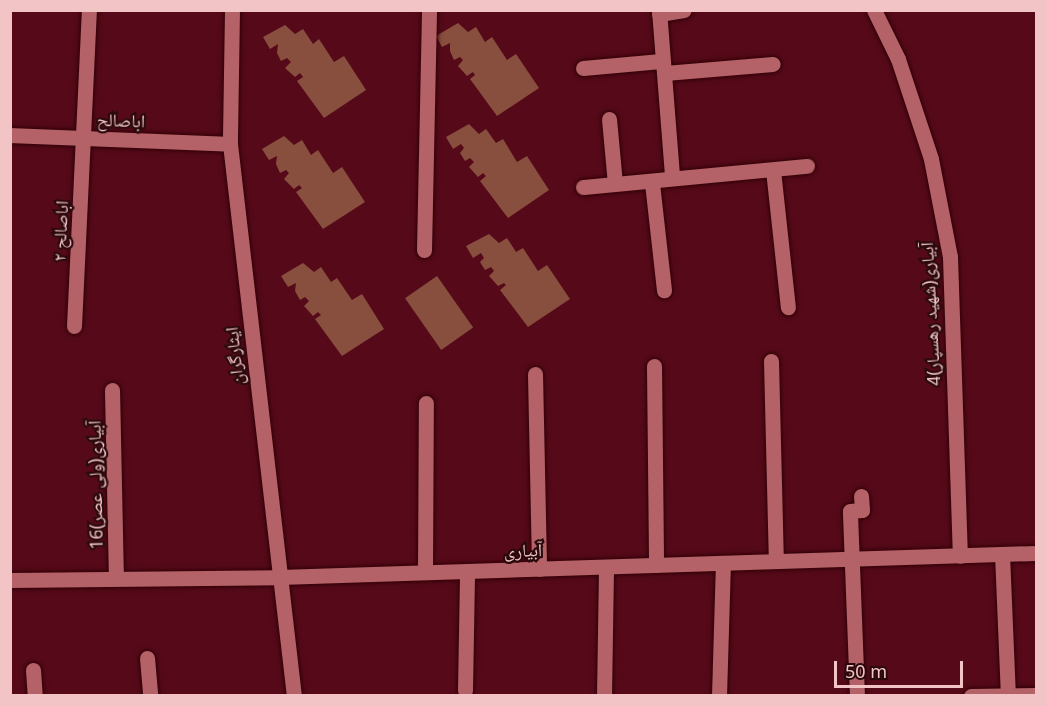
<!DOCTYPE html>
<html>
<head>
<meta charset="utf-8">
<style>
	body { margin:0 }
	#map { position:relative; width:1047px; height:706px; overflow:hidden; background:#560a19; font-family:"Noto Sans","Noto Naskh Arabic",sans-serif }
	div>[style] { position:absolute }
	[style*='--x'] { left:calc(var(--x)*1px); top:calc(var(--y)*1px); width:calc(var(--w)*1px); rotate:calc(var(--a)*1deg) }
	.building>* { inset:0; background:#884e3e; transform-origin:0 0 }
	.roads { filter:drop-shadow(0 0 2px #320007) drop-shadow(0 0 2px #320007) }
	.minor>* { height:15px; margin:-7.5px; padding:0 7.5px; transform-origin:7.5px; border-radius:7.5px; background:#b46267 }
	span { translate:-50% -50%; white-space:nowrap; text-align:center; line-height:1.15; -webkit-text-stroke:4.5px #29090c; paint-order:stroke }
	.street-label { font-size:18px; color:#f3c4c5 }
	.frame { position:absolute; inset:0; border:12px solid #f3c4c5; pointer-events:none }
	.scale { position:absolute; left:834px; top:661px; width:129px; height:27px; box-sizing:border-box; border:3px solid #f3c4c5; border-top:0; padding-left:8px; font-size:18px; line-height:21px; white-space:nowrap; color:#f3c4c5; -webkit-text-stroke:4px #29090c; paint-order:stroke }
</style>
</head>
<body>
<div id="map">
	<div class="building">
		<div style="clip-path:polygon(458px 23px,468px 32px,476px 27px,485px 42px,492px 37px,507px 60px,516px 54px,539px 88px,497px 116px,470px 79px,475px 75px,473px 72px,467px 76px,458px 66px,463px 60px,460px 57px,454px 60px,450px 51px,450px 43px,442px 47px,436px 36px)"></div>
		<div style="clip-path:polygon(285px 25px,295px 34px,303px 29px,313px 44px,319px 39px,334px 62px,344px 56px,366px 90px,324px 118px,297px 81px,303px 77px,300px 73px,295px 77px,285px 68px,291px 62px,287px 58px,281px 61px,277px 53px,278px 44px,270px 49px,263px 37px)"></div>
		<div style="clip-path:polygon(469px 124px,479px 134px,486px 129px,496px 143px,503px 139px,517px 162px,527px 156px,549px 190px,508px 218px,480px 181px,486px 176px,483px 173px,478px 177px,469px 167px,474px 162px,470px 158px,465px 161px,460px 153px,464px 148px,461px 144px,453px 149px,446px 137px)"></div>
		<div style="clip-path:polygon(284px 136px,294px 145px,302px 140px,311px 155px,318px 150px,333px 173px,342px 167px,365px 202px,323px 229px,296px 192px,302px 188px,299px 185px,294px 189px,284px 179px,289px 173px,286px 170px,280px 173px,276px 164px,277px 156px,269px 160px,262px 149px)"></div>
		<div style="clip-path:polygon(489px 234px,499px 243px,507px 238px,516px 252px,523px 248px,538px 271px,547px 265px,570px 299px,528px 327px,500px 290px,506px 285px,504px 283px,498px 286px,489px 276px,494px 271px,491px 267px,485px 270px,480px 262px,484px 258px,481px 253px,473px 258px,466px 246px)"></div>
		<div style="clip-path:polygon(303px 263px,314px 272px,321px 267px,331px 282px,337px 278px,352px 300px,362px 294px,384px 329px,342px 356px,315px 319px,321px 315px,318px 312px,313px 316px,304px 306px,309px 301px,305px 297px,300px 300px,295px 291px,296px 283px,288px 287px,281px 276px)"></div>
		<div style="left:437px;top:276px;width:63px;height:39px;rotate:55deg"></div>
	</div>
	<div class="roads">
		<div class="minor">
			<div style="--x:232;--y:10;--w:134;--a:90.9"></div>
			<div style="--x:230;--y:144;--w:556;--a:83.39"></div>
			<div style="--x:659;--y:10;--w:168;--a:85.5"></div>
			<div style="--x:874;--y:10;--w:55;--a:63.9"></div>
			<div style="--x:898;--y:59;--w:105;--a:71.7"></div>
			<div style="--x:931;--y:159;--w:100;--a:79"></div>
			<div style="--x:950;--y:257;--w:299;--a:88.1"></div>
			<div style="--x:659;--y:14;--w:25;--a:-9"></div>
			<div style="--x:583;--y:68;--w:78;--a:-5.1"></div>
			<div style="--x:665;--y:73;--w:108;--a:-4.8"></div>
			<div style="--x:609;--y:119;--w:65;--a:84.7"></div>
			<div style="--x:10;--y:135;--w:220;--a:2.3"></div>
			<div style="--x:773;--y:170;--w:138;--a:83.8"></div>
			<div style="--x:652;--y:183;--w:108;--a:83.6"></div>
			<div style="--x:583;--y:187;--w:225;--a:-5.4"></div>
			<div style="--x:424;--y:250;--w:240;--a:-88.8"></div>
			<div style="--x:74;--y:326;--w:316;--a:-87.3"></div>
			<div style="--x:771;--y:361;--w:200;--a:88.6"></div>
			<div style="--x:654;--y:366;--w:199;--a:89.4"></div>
			<div style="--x:535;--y:374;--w:195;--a:88.8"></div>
			<div style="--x:112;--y:390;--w:188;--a:88.8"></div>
			<div style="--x:1002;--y:554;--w:141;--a:87.6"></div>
			<div style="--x:425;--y:572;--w:169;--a:-89.7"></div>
			<div style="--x:10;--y:580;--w:269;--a:-0.6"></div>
			<div style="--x:279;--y:577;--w:757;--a:-1.82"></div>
			<div style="--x:147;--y:658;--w:38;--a:85"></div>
			<div style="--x:33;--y:670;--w:26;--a:86"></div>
			<div style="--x:465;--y:690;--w:119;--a:-89"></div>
			<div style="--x:604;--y:696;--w:129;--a:-89.1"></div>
			<div style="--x:719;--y:696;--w:133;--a:-88.3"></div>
			<div style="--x:857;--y:696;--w:185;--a:-92.2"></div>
			<div style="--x:850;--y:511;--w:12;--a:-5"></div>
			<div style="--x:862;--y:510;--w:14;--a:-94"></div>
			<div style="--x:971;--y:696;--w:65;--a:-0.9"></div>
		</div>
	</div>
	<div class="street-label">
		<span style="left:121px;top:120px;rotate:2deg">اباصالح</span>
		<span style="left:60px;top:231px;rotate:-87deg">اباصالح ۲</span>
		<span style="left:930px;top:314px;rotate:-93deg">4آبیاری(شهید رهسپار)</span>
		<span style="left:234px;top:356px;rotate:-96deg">ایثارگران</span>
		<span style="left:95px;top:485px;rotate:-91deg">16آبیاری(ولی عصر)</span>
		<span style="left:523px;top:550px;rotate:-2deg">آبیاری</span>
	</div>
	<div class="frame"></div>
	<div class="scale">50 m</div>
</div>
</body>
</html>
